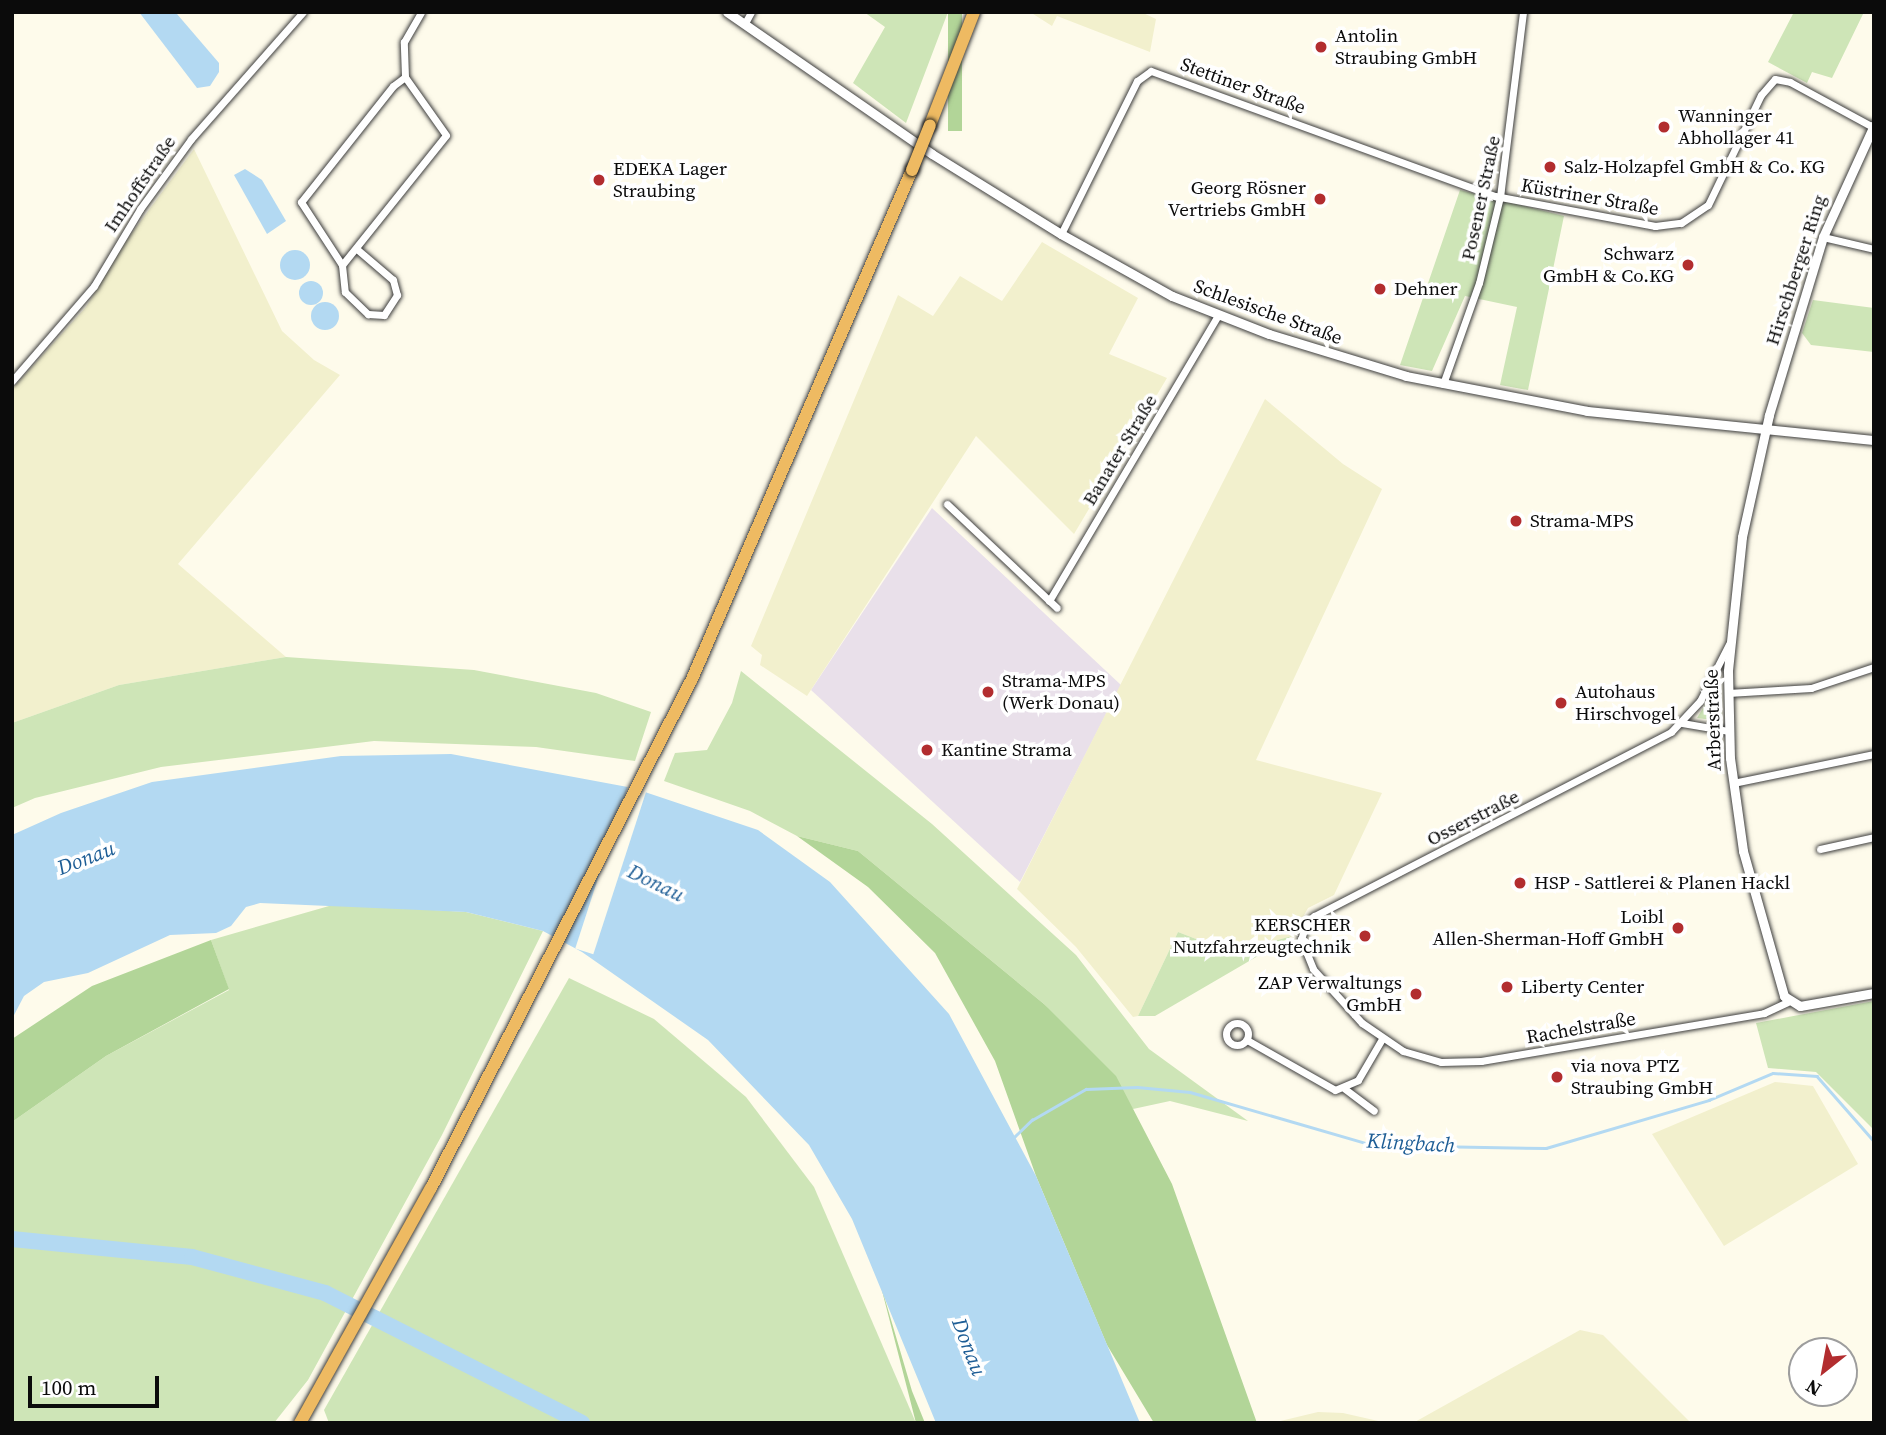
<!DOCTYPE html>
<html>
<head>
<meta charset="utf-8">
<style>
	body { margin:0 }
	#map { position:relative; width:1886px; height:1435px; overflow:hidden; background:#fefbeb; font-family:"Source Serif 4",serif }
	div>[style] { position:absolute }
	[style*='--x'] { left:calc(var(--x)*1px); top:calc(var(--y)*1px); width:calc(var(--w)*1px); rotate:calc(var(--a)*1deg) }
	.industrial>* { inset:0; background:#e9e0ea }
	.farmland>* { inset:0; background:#f2f0cd }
	.green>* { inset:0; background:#cee5b7 }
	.forest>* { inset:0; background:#b2d598; transform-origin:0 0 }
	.water>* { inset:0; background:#b3d9f2 }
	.round { border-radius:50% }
	.pier>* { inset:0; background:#fefbeb; transform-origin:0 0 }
	.stream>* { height:2.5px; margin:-1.25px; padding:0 1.25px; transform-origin:1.25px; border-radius:1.25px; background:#b3d9f2 }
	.river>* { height:16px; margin:-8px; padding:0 8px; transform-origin:8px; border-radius:8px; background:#b3d9f2 }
	.roads { filter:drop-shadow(0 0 2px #3e3e3e) drop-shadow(0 0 2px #3e3e3e) }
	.minor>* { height:7px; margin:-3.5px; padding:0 3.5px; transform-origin:3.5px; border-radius:3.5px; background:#fff }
	.minor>.ring { margin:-3.5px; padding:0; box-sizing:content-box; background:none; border:7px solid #fff; border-radius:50% }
	.tertiary>* { height:9px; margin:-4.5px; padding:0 4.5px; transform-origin:4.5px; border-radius:4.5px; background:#fff }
	.trunk>* { height:12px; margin:-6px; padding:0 6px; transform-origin:6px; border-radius:6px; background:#eeba62 }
	.bridges { filter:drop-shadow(0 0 2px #1c1c1c) drop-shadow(0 0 2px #1c1c1c) }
	.trunk-bridge>* { height:12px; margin:-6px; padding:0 6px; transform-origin:6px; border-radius:6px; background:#eeba62 }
	.dots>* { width:19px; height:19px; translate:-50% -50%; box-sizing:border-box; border:4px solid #fff; border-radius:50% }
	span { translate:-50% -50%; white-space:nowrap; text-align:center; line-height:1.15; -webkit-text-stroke:7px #fff; paint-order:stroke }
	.poi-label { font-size:19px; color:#0b0b0b }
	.left { translate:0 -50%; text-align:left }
	.right { translate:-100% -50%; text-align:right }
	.street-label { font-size:19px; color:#0b0b0b }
	.water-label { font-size:21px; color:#1d5d95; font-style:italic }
	.frame { position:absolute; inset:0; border:14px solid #0b0b0b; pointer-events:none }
	.north { position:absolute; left:1788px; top:1337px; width:70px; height:70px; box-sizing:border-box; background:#fff; border:2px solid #9d9d9d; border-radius:50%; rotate:211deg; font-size:19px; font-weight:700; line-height:28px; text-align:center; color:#0b0b0b }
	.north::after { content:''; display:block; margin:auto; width:24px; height:32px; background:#b22d2f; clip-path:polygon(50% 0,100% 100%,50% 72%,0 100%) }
	.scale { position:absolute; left:28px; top:1376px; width:131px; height:32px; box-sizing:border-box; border:4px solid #0b0b0b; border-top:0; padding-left:9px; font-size:21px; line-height:24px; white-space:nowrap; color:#0b0b0b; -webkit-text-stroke:5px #fff; paint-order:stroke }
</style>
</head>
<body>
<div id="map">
	<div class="industrial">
		<div style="clip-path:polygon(932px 508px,1121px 685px,1020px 882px,811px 690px)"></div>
	</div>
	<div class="farmland">
		<div style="clip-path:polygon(1030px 12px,1141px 12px,1156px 19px,1150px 52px,1057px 16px,1052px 26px)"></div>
		<div style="clip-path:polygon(194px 149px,282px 331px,314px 360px,340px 375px,178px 564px,286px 657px,119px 685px,12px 723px,12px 389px,86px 307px,126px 241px)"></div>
		<div style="clip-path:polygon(1042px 242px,1138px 298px,1109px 354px,1167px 378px,1074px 534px,976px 436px,807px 696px,760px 665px,762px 655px,751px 646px,898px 295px,933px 316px,960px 276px,1002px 301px)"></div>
		<div style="clip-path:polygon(1265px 399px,1343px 464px,1382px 489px,1256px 760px,1382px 793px,1334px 895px,1308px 908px,1292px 936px,1252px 947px,1222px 949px,1178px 932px,1138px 1016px,1133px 1017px,1076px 947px,1017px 889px)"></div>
		<div style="clip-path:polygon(1775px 1082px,1813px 1086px,1858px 1164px,1724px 1246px,1652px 1134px)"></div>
		<div style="clip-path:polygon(1580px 1330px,1603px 1335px,1691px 1423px,1413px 1423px)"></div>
		<div style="clip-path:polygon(1318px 1412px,1343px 1413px,1387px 1423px,1272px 1423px)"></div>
	</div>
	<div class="green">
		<div style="clip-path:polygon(864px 12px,948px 12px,906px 123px,853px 83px,885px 27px)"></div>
		<div style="clip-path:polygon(1794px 12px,1864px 12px,1832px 78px,1812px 72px,1807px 83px,1768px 62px)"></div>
		<div style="clip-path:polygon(1460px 190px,1564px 216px,1528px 390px,1500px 385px,1517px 307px,1465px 296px,1432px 371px,1400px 365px)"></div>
		<div style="clip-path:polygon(1813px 300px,1874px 308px,1874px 352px,1811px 345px,1802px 333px)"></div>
		<div style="clip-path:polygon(286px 657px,474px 670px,596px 693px,651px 712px,635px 761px,536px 747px,374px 741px,161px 767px,35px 798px,12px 808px,12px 723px,119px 685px)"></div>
		<div style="clip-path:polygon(741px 671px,932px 824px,1076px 955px,1149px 1049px,1248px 1121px,1170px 1101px,1133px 1109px,1044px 1004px,858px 851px,797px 836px,750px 811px,664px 781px,675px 753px,707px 750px,732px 703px)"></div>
		<div style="clip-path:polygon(1717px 693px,1722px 700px,1722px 721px,1697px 718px,1711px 695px)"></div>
		<div style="clip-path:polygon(336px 904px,466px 912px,543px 931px,442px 1135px,308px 1380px,274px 1423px,12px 1423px,12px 1122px,106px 1056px,229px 990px,211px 940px)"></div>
		<div style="clip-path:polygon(1178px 932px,1222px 949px,1252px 947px,1292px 936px,1155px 1016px,1138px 1016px)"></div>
		<div style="clip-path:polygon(569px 978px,654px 1019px,746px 1097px,814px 1187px,916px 1423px,329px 1423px,324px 1410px)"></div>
		<div style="clip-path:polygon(1874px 1001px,1874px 1130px,1816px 1072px,1768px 1068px,1756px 1023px)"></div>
	</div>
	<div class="forest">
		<div style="left:948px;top:12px;width:14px;height:119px"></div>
		<div style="clip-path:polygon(797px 836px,858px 851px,1044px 1004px,1116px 1076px,1172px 1184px,1257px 1423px,1154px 1423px,1107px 1345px,1036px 1176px,995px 1061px,935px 953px,868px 887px)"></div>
		<div style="clip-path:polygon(211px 940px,229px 989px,106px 1056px,12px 1122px,12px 1039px,92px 986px)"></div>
		<div style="clip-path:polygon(879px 1279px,912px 1391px,925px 1423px,916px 1423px)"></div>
	</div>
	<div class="water">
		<div style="clip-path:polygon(139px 12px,177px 14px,219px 63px,219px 72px,210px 86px,197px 88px)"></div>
		<div style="clip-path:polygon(245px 169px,262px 180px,286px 221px,267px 234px,234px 175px)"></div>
		<div class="round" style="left:280px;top:250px;width:30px;height:30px"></div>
		<div class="round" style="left:299px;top:281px;width:24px;height:24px"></div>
		<div class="round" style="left:311px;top:302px;width:28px;height:28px"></div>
		<div style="clip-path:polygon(451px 754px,633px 788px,758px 830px,830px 882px,949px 1014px,1036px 1176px,1140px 1423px,936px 1423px,852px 1219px,809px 1145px,708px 1040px,582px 952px,543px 931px,466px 912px,260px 903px,246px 907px,231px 926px,216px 933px,170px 935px,88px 973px,44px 982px,24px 996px,12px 1019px,12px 835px,61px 813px,152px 782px,341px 756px)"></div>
	</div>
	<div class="pier">
		<div style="left:629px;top:783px;width:19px;height:174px;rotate:18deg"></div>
	</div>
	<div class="stream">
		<div style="--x:1012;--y:1139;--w:28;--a:-44"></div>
		<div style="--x:1032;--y:1120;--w:62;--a:-29.9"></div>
		<div style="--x:1086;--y:1089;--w:51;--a:-2.2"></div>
		<div style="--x:1137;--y:1087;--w:53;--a:5.4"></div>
		<div style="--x:1190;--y:1092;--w:191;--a:16.2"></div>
		<div style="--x:1373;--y:1145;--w:173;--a:1"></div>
		<div style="--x:1546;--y:1148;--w:170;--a:-16.4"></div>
		<div style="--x:1709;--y:1100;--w:69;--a:-22.9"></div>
		<div style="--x:1773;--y:1073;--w:44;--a:3.9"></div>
		<div style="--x:1817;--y:1076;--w:86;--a:48.8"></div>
	</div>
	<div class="river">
		<div style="--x:12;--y:1239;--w:181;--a:5.7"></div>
		<div style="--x:192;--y:1257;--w:138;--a:15.1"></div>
		<div style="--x:325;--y:1293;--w:288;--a:26.8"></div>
	</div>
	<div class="roads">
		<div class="minor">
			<div style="--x:745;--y:23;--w:13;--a:-61"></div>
			<div style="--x:405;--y:77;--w:15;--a:143"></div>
			<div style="--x:393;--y:86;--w:148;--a:128.4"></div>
			<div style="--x:301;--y:202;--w:75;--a:56.9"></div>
			<div style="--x:342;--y:265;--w:166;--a:-51.3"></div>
			<div style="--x:446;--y:135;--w:71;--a:-125.3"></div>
			<div style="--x:405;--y:77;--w:35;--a:-92"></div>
			<div style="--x:404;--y:42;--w:34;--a:-60"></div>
			<div style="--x:1061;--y:234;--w:171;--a:-63.6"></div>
			<div style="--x:1137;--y:81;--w:17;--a:-36"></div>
			<div style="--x:1151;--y:71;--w:366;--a:20"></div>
			<div style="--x:1495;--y:196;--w:163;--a:10.6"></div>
			<div style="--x:1655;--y:226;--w:26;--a:-7"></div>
			<div style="--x:1681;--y:223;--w:32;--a:-34"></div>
			<div style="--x:1708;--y:205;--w:122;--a:-64.3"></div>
			<div style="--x:1761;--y:95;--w:21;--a:-49"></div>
			<div style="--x:1775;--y:79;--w:15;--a:11"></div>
			<div style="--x:1790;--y:82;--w:94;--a:28.5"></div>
			<div style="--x:1823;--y:237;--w:52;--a:13.2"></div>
			<div style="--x:342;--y:265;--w:27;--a:84"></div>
			<div style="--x:345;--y:292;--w:32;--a:44"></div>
			<div style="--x:368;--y:314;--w:16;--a:4"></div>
			<div style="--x:384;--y:315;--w:24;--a:-57"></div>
			<div style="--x:397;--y:295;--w:16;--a:-105"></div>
			<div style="--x:393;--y:280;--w:46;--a:-139.4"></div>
			<div style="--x:12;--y:381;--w:125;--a:-49.2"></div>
			<div style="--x:94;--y:286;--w:90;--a:-59.1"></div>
			<div style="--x:140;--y:209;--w:87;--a:-53.9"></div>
			<div style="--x:191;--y:139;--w:169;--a:-48.6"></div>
			<div style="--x:1443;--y:384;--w:107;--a:-70.4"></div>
			<div style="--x:1479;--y:283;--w:89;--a:-76.3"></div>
			<div style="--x:1500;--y:197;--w:186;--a:-82.9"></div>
			<div style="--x:947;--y:504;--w:151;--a:43.4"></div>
			<div style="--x:1049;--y:601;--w:332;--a:-59.4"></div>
			<div style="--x:1729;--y:644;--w:64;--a:117"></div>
			<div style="--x:1700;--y:701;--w:42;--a:133.1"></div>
			<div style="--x:1671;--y:732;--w:402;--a:152.7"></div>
			<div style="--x:1314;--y:916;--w:11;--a:135"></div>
			<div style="--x:1306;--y:924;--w:16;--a:108"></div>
			<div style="--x:1301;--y:939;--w:32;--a:68"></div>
			<div style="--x:1313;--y:969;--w:73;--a:47.8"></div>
			<div style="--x:1362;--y:1023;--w:50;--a:34.3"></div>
			<div style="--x:1403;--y:1051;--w:40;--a:16"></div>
			<div style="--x:1441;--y:1062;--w:40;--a:-1.4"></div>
			<div style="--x:1481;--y:1061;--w:287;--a:-9.6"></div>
			<div style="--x:1764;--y:1013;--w:26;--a:-25"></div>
			<div style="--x:1728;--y:693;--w:83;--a:-3.4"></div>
			<div style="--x:1811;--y:688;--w:66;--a:-18.4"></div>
			<div style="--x:1682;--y:723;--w:48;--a:9.7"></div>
			<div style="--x:1733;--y:783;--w:144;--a:-11.6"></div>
			<div style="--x:1820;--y:849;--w:55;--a:-12.5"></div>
			<div class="ring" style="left:1226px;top:1023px;width:15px;height:15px"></div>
			<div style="--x:1247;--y:1040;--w:101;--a:29.6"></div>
			<div style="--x:1335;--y:1090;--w:25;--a:-23"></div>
			<div style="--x:1358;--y:1080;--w:48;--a:-59.7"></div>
			<div style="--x:1345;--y:1089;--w:36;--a:37"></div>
		</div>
		<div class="tertiary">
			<div style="--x:727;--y:12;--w:249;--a:34.7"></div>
			<div style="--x:932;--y:154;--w:152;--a:31.8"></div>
			<div style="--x:1061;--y:234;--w:127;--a:29.2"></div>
			<div style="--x:1172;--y:296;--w:104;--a:21.4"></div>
			<div style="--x:1269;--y:334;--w:143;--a:17"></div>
			<div style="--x:1406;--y:376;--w:184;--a:10.9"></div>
			<div style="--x:1587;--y:411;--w:288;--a:5.8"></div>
			<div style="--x:1874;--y:125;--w:123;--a:114.5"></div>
			<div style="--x:1823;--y:237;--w:186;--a:106.9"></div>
			<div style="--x:1769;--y:415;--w:125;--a:102.5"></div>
			<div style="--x:1742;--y:537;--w:135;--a:96"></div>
			<div style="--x:1728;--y:671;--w:87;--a:88.7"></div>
			<div style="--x:1730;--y:758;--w:94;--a:82"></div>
			<div style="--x:1743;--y:851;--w:151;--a:74.2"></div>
			<div style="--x:1784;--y:996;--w:19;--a:32"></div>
			<div style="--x:1800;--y:1006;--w:75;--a:-10"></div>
		</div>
		<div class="trunk">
			<div style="--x:930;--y:125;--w:121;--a:-68.7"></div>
			<div style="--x:300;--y:1423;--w:269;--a:-60.9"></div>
			<div style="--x:431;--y:1188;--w:572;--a:-62.85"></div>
			<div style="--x:692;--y:679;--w:555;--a:-66.63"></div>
		</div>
	</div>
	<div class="bridges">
		<div class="trunk-bridge">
			<div style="--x:912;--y:170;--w:48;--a:-68.2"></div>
		</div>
	</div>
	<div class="dots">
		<div style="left:1321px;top:47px;background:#b22d2f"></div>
		<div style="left:1664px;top:127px;background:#b22d2f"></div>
		<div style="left:1550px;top:167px;background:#b22d2f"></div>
		<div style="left:599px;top:180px;background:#b22d2f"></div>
		<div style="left:1320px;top:199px;background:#b22d2f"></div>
		<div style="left:1688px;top:265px;background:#b22d2f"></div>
		<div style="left:1380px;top:289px;background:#b22d2f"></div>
		<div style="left:1516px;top:521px;background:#b22d2f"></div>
		<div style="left:988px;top:692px;background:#b22d2f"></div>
		<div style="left:1561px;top:703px;background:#b22d2f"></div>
		<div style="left:927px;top:750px;background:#b22d2f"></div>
		<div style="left:1520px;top:883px;background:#b22d2f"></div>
		<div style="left:1678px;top:928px;background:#b22d2f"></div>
		<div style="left:1365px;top:936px;background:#b22d2f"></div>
		<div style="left:1507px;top:987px;background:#b22d2f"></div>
		<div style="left:1416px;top:994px;background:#b22d2f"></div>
		<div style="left:1557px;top:1077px;background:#b22d2f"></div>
	</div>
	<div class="poi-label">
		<span class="left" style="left:1335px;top:47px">Antolin<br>Straubing GmbH</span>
		<span class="left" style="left:1678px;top:127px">Wanninger<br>Abhollager 41</span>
		<span class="left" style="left:1564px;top:167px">Salz-Holzapfel GmbH &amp; Co. KG</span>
		<span class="left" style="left:613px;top:180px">EDEKA Lager<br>Straubing</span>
		<span class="right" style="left:1306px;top:199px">Georg Rösner<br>Vertriebs GmbH</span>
		<span class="right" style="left:1674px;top:265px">Schwarz<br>GmbH &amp; Co.KG</span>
		<span class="left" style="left:1394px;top:289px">Dehner</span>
		<span class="left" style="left:1530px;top:521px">Strama-MPS</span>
		<span class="left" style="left:1002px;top:692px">Strama-MPS<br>(Werk Donau)</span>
		<span class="left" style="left:1575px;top:703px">Autohaus<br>Hirschvogel</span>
		<span class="left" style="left:941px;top:750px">Kantine Strama</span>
		<span class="left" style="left:1534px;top:883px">HSP - Sattlerei &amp; Planen Hackl</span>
		<span class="right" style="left:1664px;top:928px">Loibl<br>Allen-Sherman-Hoff GmbH</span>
		<span class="right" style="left:1351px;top:936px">KERSCHER<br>Nutzfahrzeugtechnik</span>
		<span class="right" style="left:1402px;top:994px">ZAP Verwaltungs<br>GmbH</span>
		<span class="left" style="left:1521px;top:987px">Liberty Center</span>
		<span class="left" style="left:1571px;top:1077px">via nova PTZ<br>Straubing GmbH</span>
	</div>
	<div class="street-label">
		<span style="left:1243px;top:86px;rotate:20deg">Stettiner Straße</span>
		<span style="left:140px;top:184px;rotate:-56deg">Imhoffstraße</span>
		<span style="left:1590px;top:197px;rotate:10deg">Küstriner Straße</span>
		<span style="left:1481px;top:198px;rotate:-78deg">Posener Straße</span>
		<span style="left:1796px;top:270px;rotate:-72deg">Hirschberger Ring</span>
		<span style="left:1268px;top:312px;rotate:20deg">Schlesische Straße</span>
		<span style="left:1120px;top:450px;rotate:-59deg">Banater Straße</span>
		<span style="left:1713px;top:720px;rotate:-92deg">Arberstraße</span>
		<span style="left:1473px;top:818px;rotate:-27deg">Osserstraße</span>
		<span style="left:1581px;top:1028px;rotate:-10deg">Rachelstraße</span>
	</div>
	<div class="water-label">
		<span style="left:86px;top:858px;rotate:-21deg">Donau</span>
		<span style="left:656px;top:883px;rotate:26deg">Donau</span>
		<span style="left:1411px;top:1143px;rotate:3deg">Klingbach</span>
		<span style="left:969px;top:1347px;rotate:69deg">Donau</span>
	</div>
	<div class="frame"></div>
	<div class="north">N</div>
	<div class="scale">100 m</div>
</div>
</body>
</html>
